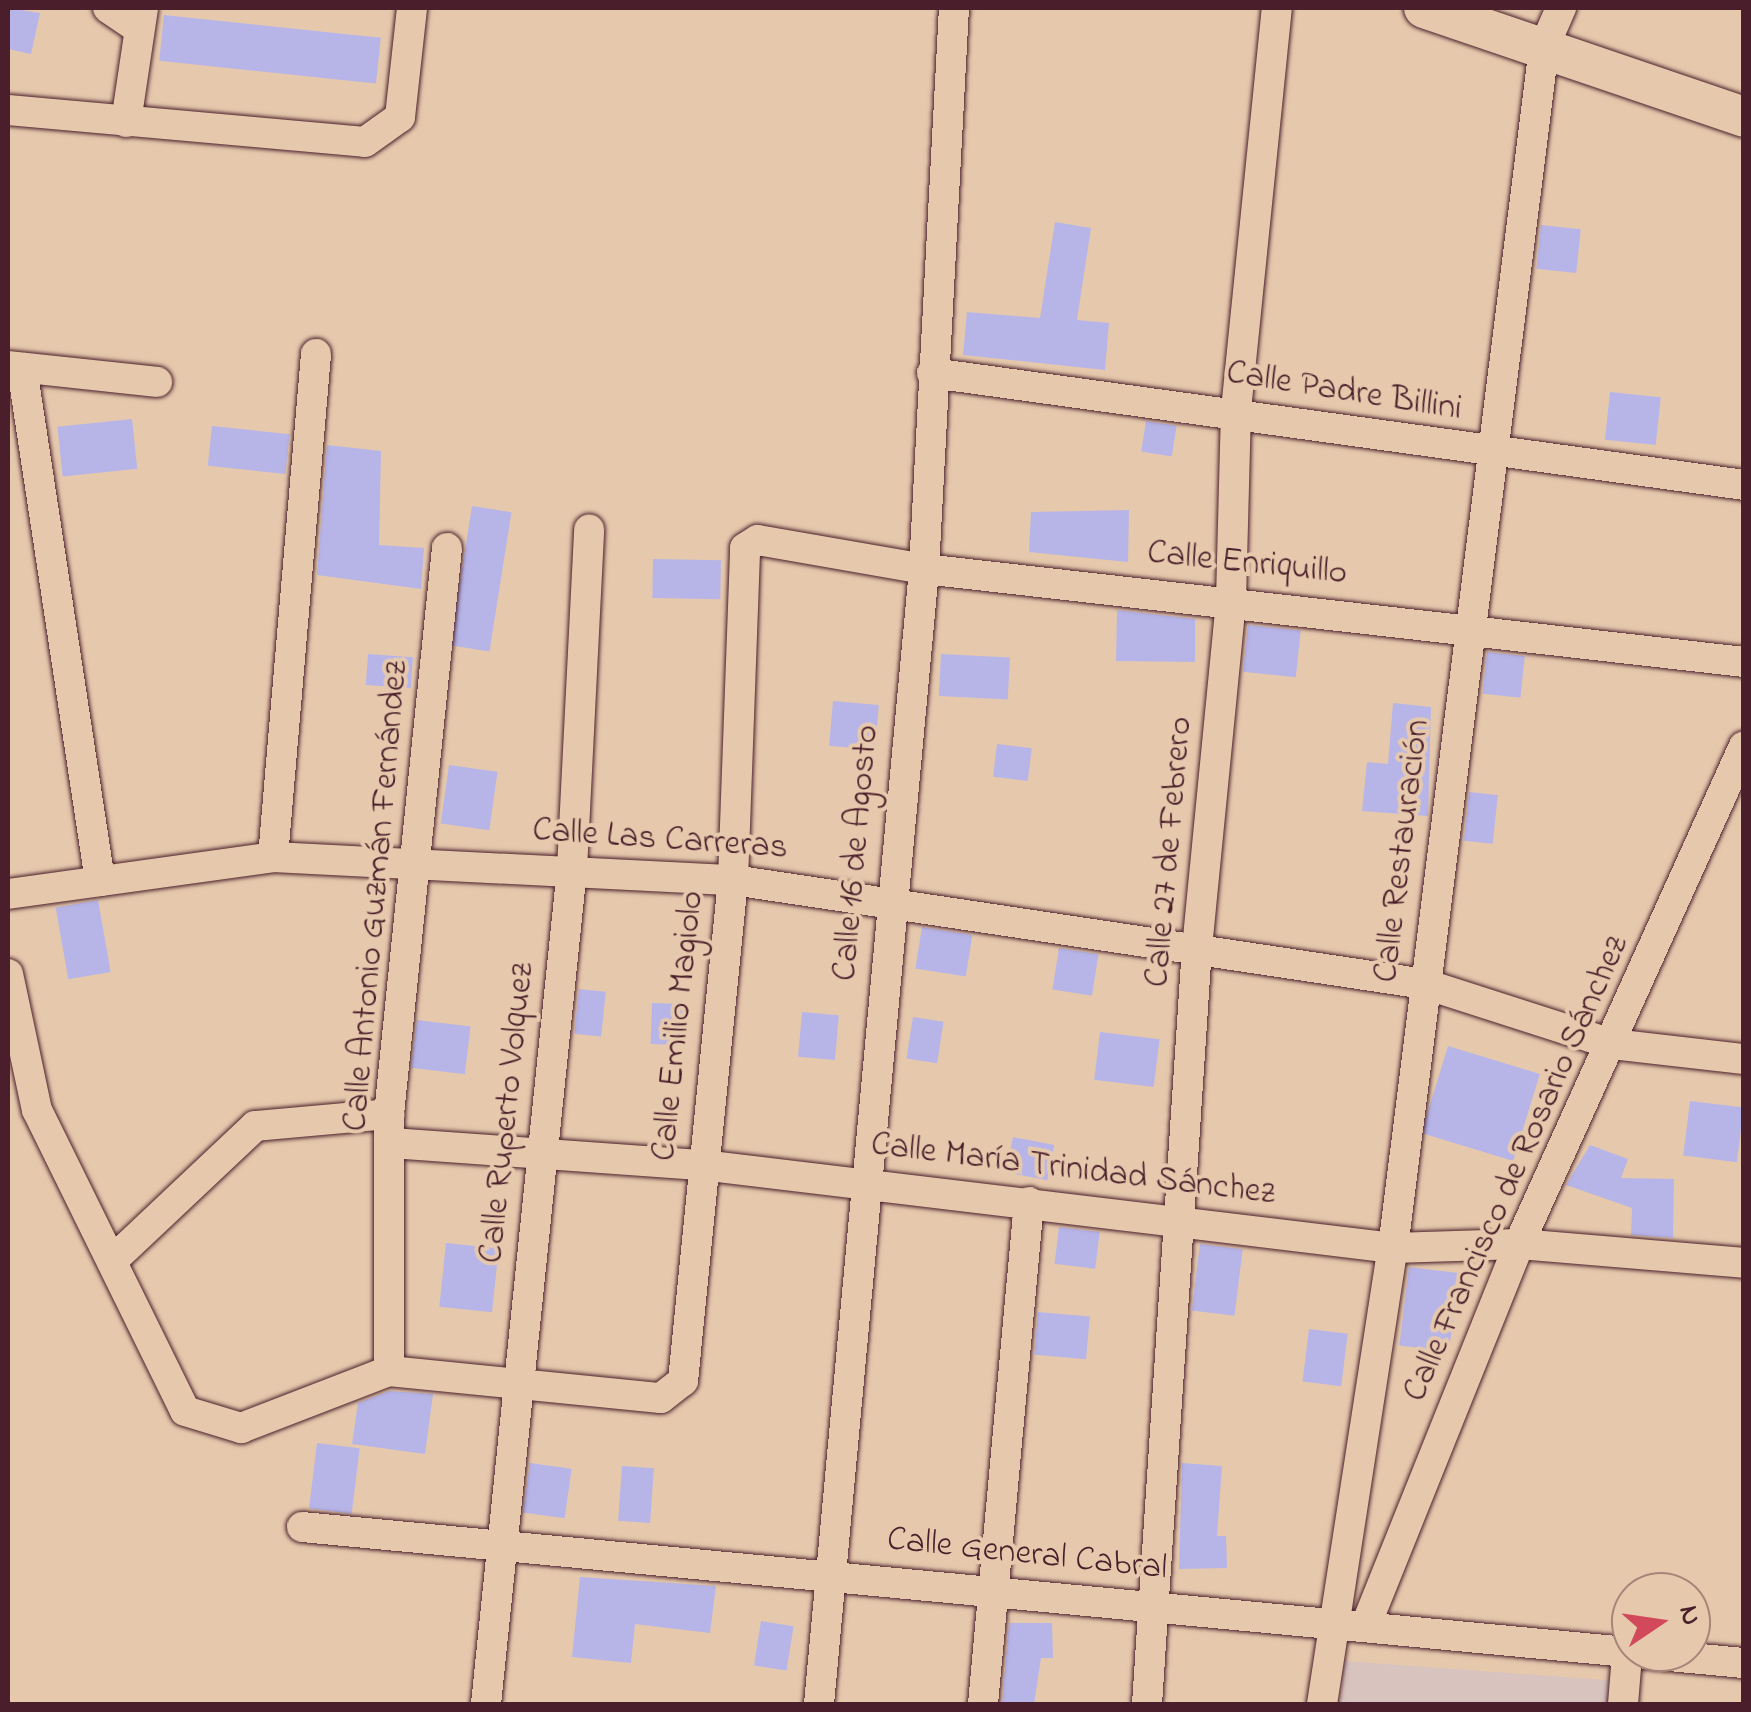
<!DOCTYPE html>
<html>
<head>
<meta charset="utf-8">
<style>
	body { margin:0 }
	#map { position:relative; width:1751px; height:1712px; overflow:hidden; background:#e6c9ad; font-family:"Indie Flower",sans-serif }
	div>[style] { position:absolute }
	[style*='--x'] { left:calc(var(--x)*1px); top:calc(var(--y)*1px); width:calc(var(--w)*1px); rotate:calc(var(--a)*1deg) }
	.built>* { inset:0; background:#d8c3be }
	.building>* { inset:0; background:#b7b5e7; transform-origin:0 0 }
	.roads { filter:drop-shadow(0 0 2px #4a1f2b) drop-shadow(0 0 2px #4a1f2b) }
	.minor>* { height:30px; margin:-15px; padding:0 15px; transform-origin:15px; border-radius:15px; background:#e6c9ad }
	.major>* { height:40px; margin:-20px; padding:0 20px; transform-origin:20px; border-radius:20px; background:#e6c9ad }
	span { translate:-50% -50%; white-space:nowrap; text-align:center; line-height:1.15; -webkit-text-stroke:8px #e6c9ad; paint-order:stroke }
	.street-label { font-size:35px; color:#4a1f2b }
	.frame { position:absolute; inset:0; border:10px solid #4a1f2b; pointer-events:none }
	.north { position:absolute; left:1611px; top:1572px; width:100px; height:100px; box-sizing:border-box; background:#e6c9ad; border:2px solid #a88579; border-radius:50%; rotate:77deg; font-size:28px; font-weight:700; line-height:40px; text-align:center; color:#4a1f2b }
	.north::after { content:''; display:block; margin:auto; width:35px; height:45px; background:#d1495b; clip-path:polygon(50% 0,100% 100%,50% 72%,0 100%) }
</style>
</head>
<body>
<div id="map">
	<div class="built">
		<div style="clip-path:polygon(1344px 1661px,1633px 1682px,1630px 1704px,1340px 1704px)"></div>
	</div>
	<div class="building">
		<div style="clip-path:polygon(8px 8px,40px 13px,31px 54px,8px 49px)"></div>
		<div style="left:164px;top:15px;width:218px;height:46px;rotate:6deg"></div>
		<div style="clip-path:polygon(1055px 222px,1091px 228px,1077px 320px,1109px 323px,1105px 370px,963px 355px,967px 312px,1040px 318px)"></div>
		<div style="left:1541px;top:225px;width:40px;height:44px;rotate:6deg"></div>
		<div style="left:1610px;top:392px;width:51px;height:48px;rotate:6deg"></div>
		<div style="left:132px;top:419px;width:50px;height:75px;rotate:84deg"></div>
		<div style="left:1146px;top:421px;width:31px;height:31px;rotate:9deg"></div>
		<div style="left:212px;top:426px;width:78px;height:40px;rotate:6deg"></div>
		<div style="clip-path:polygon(327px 445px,381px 451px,379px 545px,424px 548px,421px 589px,317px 575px)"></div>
		<div style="left:472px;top:506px;width:40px;height:141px;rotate:9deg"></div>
		<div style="clip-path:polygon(1129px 510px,1128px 562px,1029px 552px,1031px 512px)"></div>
		<div style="left:653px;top:559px;width:68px;height:39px;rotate:1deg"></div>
		<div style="clip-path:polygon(1117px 610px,1195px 619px,1195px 662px,1116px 661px)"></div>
		<div style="left:1248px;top:625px;width:53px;height:47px;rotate:6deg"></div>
		<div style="left:1487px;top:652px;width:38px;height:42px;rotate:6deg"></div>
		<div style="left:368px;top:654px;width:45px;height:31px;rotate:4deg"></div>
		<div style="left:941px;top:654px;width:69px;height:42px;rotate:3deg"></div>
		<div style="left:833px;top:701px;width:46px;height:45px;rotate:5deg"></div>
		<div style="clip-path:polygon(1393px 703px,1431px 707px,1428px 816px,1362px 811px,1367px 762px,1388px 764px)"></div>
		<div style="left:997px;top:744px;width:35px;height:33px;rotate:7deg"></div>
		<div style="left:449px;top:765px;width:49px;height:59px;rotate:8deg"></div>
		<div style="left:1469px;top:792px;width:29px;height:49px;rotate:6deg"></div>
		<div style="left:98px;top:900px;width:73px;height:43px;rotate:80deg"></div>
		<div style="left:922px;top:927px;width:51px;height:42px;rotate:9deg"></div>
		<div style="left:1059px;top:948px;width:40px;height:42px;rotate:9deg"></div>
		<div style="left:579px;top:989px;width:27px;height:45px;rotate:6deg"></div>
		<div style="left:652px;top:1003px;width:32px;height:41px;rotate:2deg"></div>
		<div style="left:802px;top:1012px;width:37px;height:45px;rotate:5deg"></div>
		<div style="left:913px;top:1017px;width:31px;height:42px;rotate:9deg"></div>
		<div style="left:417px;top:1020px;width:54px;height:48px;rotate:7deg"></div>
		<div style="left:1100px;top:1032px;width:60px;height:48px;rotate:7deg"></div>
		<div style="left:1448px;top:1046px;width:96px;height:91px;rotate:17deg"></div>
		<div style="left:1690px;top:1101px;width:54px;height:55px;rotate:7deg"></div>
		<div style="left:1013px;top:1137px;width:42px;height:36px;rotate:11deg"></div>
		<div style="clip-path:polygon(1590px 1145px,1628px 1159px,1621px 1178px,1674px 1179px,1673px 1238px,1631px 1235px,1632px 1208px,1566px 1185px)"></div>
		<div style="left:1059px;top:1227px;width:41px;height:37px;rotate:7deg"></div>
		<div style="left:446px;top:1243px;width:53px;height:64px;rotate:6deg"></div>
		<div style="left:1200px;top:1244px;width:43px;height:67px;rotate:7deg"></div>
		<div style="left:1409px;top:1267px;width:50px;height:79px;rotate:7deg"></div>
		<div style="left:1038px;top:1312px;width:52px;height:43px;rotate:5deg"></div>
		<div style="left:1309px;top:1329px;width:39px;height:53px;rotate:7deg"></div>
		<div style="clip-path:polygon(389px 1391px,433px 1394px,425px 1454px,352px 1444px,358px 1403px)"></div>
		<div style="left:317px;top:1443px;width:43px;height:66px;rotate:7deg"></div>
		<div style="left:530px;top:1463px;width:42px;height:50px;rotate:8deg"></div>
		<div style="clip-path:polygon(1182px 1463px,1222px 1466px,1217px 1536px,1226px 1536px,1227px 1568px,1179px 1569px)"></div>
		<div style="left:622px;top:1466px;width:32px;height:55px;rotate:4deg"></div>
		<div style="clip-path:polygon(580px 1577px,716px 1586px,710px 1633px,635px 1624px,631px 1663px,572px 1657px)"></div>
		<div style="left:761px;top:1621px;width:33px;height:45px;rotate:9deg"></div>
		<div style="clip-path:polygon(1009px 1623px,1052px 1623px,1053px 1658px,1041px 1658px,1034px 1704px,1002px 1704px)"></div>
	</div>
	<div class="roads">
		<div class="minor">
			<div style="--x:108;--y:8;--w:37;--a:34"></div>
			<div style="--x:8;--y:110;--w:358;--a:5.1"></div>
			<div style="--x:365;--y:142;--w:43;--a:-35.5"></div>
			<div style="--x:400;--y:117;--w:110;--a:-83.7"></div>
			<div style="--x:126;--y:122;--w:115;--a:-81.5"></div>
			<div style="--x:8;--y:366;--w:150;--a:6.1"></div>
			<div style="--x:22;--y:368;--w:519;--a:81.35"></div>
			<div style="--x:932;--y:373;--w:820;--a:7.85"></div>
			<div style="--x:273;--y:857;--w:505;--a:-85.11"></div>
			<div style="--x:8;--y:894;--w:268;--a:-7.9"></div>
			<div style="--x:273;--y:857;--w:461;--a:2.9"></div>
			<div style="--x:733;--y:880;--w:700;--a:8.55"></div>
			<div style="--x:1425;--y:984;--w:196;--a:17.8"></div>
			<div style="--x:1612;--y:1044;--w:133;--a:6.5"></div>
			<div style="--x:8;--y:974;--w:139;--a:78"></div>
			<div style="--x:37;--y:1110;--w:335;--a:63.8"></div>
			<div style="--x:185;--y:1411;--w:59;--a:16.9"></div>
			<div style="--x:241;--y:1428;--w:159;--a:-21.1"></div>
			<div style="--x:389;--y:1371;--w:273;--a:5.7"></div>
			<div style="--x:661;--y:1398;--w:28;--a:-38"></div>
			<div style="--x:683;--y:1381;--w:503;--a:-84.3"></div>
			<div style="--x:733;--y:880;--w:332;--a:-87.9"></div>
			<div style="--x:745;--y:548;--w:15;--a:-32"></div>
			<div style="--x:758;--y:540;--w:169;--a:9.9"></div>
			<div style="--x:924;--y:569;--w:825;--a:6.47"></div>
			<div style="--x:392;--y:1143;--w:311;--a:4.1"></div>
			<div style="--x:702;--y:1165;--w:696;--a:6.85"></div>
			<div style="--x:1393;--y:1248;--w:126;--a:-1.8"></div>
			<div style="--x:1519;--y:1244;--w:226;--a:4.8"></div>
			<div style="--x:113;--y:1260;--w:195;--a:-43.3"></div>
			<div style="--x:255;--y:1126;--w:135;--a:-5.1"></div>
			<div style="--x:389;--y:1371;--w:257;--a:-90"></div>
			<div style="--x:389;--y:1114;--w:569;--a:-84.15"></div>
			<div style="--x:302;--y:1527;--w:1448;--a:5.39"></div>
			<div style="--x:1366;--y:1625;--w:411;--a:-68.1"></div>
			<div style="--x:1519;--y:1244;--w:546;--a:-65.69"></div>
			<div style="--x:486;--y:1704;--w:839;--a:-84.12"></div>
			<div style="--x:572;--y:869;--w:340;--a:-87.1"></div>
			<div style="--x:819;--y:1704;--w:1140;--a:-84.71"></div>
			<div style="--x:924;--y:569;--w:562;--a:-86.94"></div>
			<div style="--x:983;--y:1704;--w:504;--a:-84.76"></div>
			<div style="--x:1147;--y:1704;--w:758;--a:-86.22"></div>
			<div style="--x:1197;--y:948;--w:350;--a:-84.4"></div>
			<div style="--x:1231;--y:600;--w:190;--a:-88.5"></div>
			<div style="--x:1236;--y:410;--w:404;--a:-84.2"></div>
			<div style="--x:1322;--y:1704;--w:461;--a:-81.2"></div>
			<div style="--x:1393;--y:1248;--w:1210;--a:-82.83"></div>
			<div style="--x:1544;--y:47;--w:43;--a:-66.4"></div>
			<div style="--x:1623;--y:1704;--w:49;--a:-85.3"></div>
		</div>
		<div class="major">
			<div style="--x:1424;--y:8;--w:338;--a:18.8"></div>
		</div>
	</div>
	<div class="street-label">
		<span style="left:1344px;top:392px;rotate:9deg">Calle Padre Billini</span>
		<span style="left:1247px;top:564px;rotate:6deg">Calle Enriquillo</span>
		<span style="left:660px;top:840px;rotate:4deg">Calle Las Carreras</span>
		<span style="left:1403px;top:851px;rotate:-83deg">Calle Restauración</span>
		<span style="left:1170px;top:852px;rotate:-85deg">Calle 27 de Febrero</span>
		<span style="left:857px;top:853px;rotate:-85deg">Calle 16 de Agosto</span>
		<span style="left:377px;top:896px;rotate:-85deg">Calle Antonio Guzmán Fernández</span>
		<span style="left:679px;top:1026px;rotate:-84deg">Calle Emilio Magiolo</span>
		<span style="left:508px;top:1113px;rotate:-84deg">Calle Ruperto Volquez</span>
		<span style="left:1517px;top:1169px;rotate:-66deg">Calle Francisco de Rosario Sánchez</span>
		<span style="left:1073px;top:1170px;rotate:7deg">Calle María Trinidad Sánchez</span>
		<span style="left:1027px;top:1555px;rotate:6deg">Calle General Cabral</span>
	</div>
	<div class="frame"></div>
	<div class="north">N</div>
</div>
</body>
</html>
